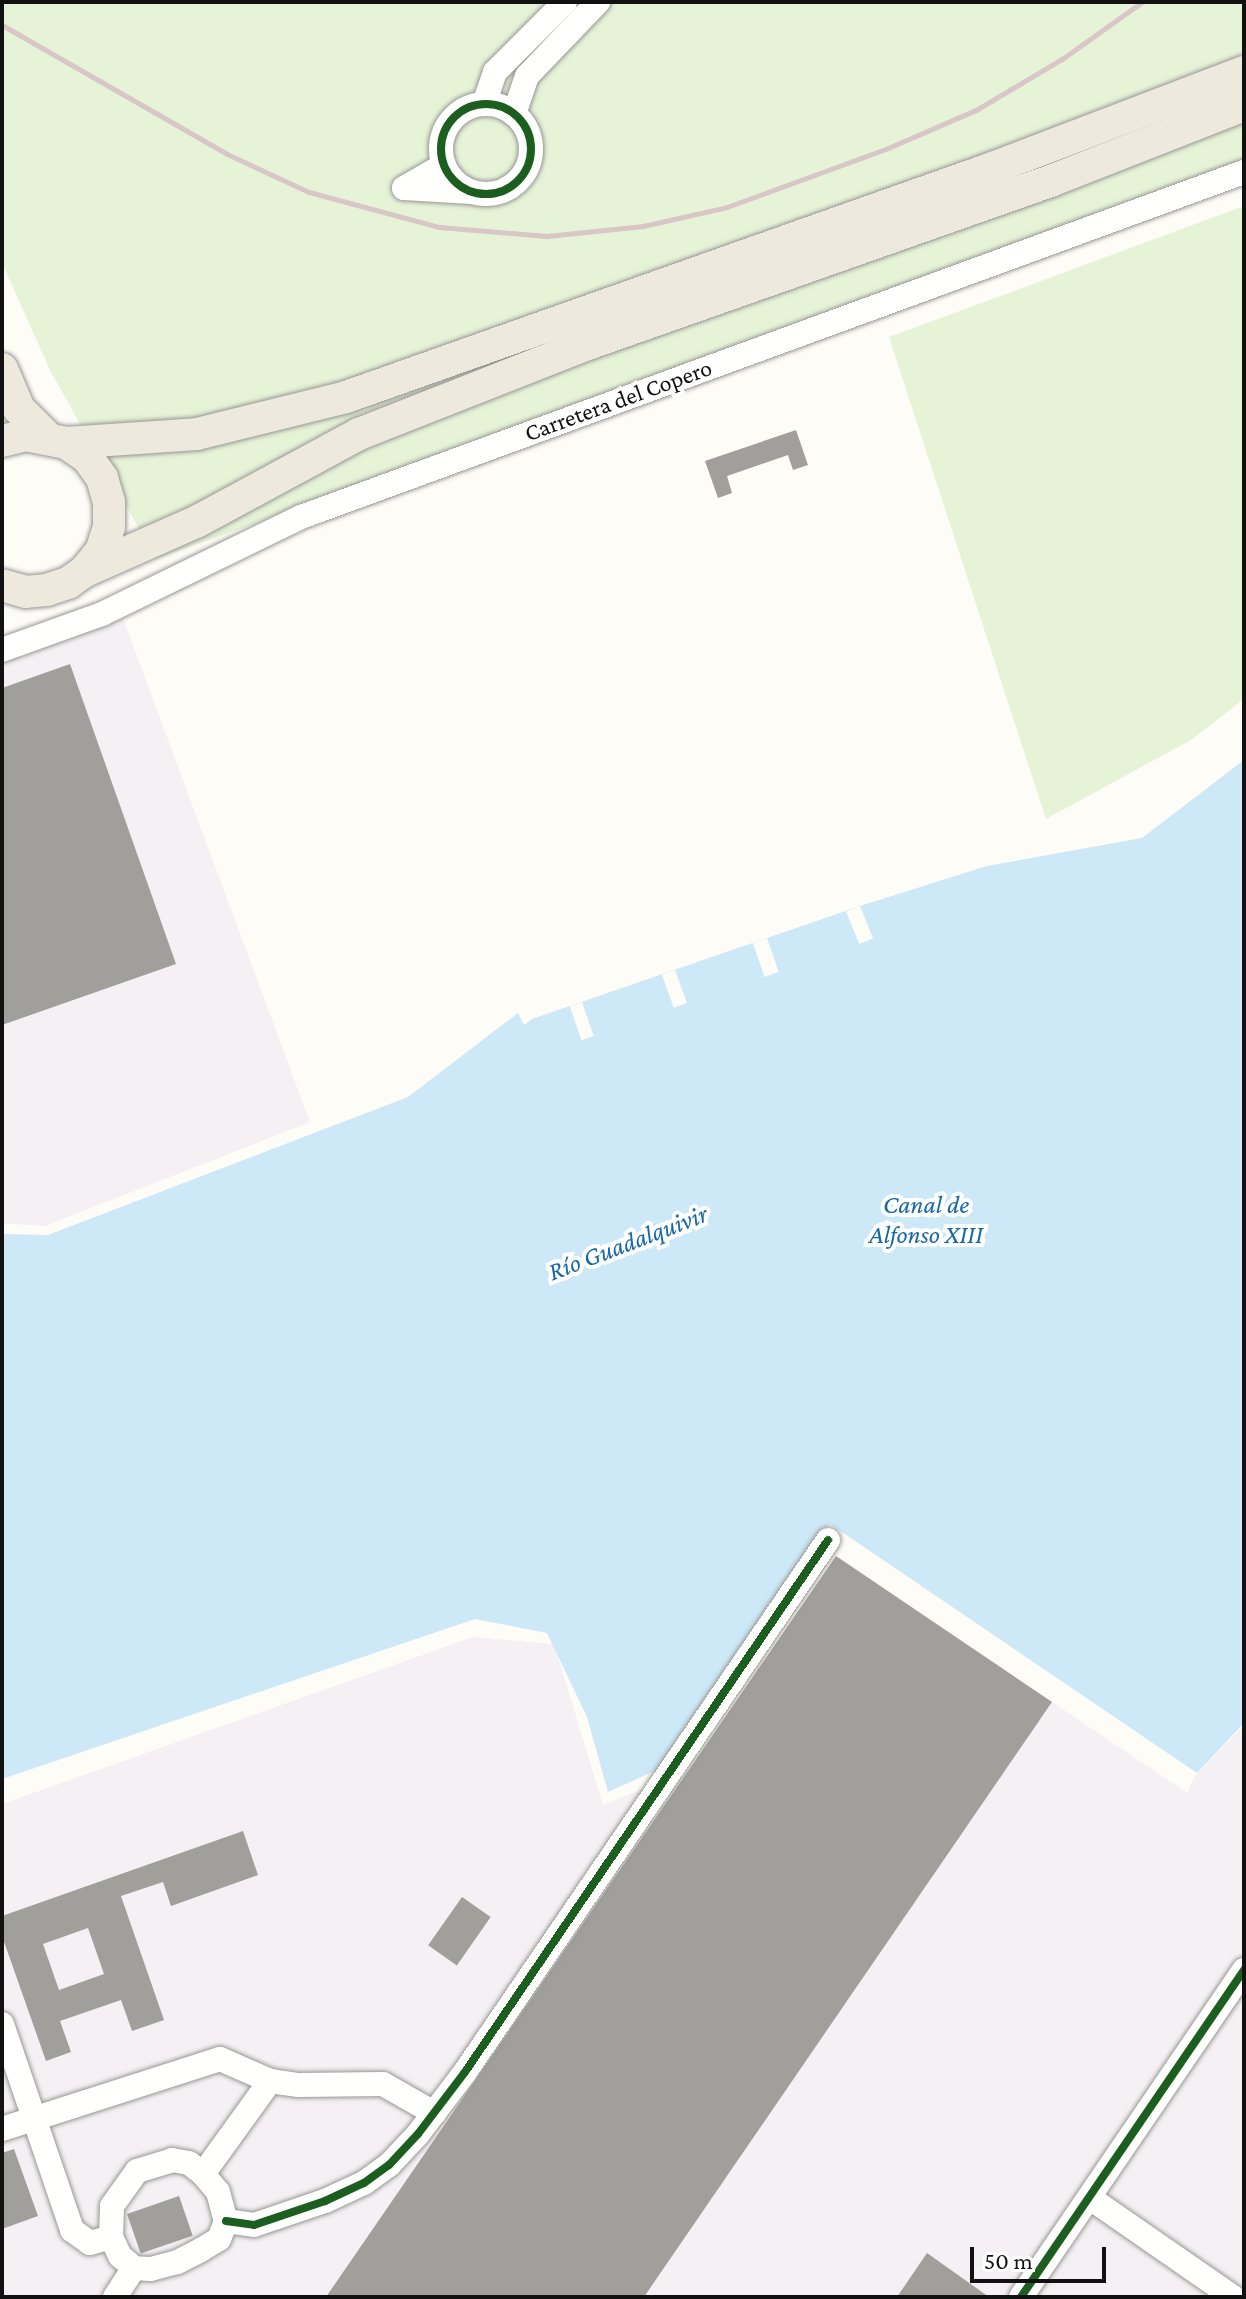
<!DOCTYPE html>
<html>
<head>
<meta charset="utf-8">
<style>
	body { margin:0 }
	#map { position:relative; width:1246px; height:2299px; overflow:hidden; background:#fdfcf7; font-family:"Crimson Pro",serif }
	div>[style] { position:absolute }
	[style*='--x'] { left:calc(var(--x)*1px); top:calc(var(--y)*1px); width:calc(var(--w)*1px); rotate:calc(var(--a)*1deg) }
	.industrial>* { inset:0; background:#f5f0f3 }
	.green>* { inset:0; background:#e7f3d7 }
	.water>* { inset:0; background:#cde8f7 }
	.pier>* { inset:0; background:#fdfcf7; transform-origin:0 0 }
	.building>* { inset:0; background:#a19f9c; transform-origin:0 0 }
	.roads { filter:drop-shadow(0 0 2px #979795) drop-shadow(0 0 2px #979795) }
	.minor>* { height:24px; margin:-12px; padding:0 12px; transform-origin:12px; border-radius:12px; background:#fffffe }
	.minor>.ring { margin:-12px; padding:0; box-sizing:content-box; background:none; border:24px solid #fffffe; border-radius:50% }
	.major>* { height:32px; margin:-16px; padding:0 16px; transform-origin:16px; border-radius:16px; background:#ede9dc }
	.rail>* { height:5px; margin:-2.5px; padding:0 2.5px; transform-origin:2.5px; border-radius:2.5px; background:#d9c6c7 }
	.cycleway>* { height:8px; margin:-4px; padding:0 4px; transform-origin:4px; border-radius:4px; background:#1b5e20 }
	.cycleway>.ring { margin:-4px; padding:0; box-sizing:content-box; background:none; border:8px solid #1b5e20; border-radius:50% }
	span { translate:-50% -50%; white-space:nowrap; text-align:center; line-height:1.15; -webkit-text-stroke:8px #fff; paint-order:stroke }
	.street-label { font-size:24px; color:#111 }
	.water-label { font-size:26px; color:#1768a6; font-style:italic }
	.frame { position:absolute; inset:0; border:4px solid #111; pointer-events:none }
	.scale { position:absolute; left:970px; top:2247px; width:136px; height:36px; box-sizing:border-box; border:4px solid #111; border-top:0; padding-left:10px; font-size:24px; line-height:28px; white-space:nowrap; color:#111; -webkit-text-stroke:6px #fff; paint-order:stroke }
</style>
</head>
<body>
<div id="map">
	<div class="industrial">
		<div style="clip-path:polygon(122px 616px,310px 1122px,45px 1226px,2px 1223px,2px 659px)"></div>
		<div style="clip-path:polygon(836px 1556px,1187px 1793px,1195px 1776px,1244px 1725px,1244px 2297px,2px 2297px,2px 1804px,473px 1637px,554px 1644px,603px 1805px,690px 1770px)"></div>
	</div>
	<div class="green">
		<div style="clip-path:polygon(2px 2px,1244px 2px,1244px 173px,156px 559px,51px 372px,2px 263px)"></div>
		<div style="clip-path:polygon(1244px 206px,1244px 699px,1191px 740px,1046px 819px,889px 337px)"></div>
	</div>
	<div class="water">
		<div style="clip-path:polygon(1244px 760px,1244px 1723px,1197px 1773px,830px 1524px,741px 1658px,690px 1755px,608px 1792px,587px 1717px,547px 1633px,475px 1619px,2px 1779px,2px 1234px,48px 1235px,408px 1097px,518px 1013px,524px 1025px,532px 1019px,860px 906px,987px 866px,1142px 838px)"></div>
	</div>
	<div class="pier">
		<div style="left:860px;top:906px;width:35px;height:15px;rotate:68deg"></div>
		<div style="left:767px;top:938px;width:36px;height:15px;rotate:71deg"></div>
		<div style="left:675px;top:970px;width:35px;height:14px;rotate:70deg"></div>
		<div style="left:582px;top:1002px;width:36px;height:13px;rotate:71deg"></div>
	</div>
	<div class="building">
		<div style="clip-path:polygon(796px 430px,808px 465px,793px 470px,788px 455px,727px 476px,732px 493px,718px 498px,705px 461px)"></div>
		<div style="clip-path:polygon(70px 664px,176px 964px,2px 1025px,2px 688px)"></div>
		<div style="clip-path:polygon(836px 1556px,1052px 1702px,644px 2297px,326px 2297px)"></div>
		<div style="clip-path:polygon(evenodd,243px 1831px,258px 1875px,171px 1906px,163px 1882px,121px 1896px,164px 2020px,132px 2031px,121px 2000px,60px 2021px,71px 2052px,46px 2061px,2px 1936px,2px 1916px,243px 1831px,88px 1928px,104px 1974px,59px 1990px,43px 1944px,88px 1928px)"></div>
		<div style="left:462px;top:1897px;width:35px;height:59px;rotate:35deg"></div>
		<div style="clip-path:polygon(14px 2149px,38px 2216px,2px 2229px,2px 2153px)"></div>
		<div style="left:179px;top:2196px;width:42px;height:55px;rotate:71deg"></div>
		<div style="clip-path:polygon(927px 2253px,989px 2297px,897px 2297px)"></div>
	</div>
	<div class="roads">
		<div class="minor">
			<div style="--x:484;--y:104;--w:34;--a:-71"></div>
			<div style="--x:495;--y:72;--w:99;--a:-45"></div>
			<div class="ring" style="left:441px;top:104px;width:66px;height:66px"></div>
			<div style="--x:514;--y:114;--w:40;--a:-71.1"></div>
			<div style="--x:527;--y:76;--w:103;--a:-46.2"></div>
			<div style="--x:444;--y:165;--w:46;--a:150.1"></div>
			<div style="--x:404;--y:188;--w:68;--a:3.4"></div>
			<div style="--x:2;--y:650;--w:106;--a:-19.8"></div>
			<div style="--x:102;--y:614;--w:221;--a:-26"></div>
			<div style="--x:301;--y:517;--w:1004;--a:-20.1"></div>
			<div style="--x:2;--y:2024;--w:218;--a:71.2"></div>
			<div style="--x:72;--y:2230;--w:22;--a:36"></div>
			<div style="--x:90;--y:2243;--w:22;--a:-16"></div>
			<div style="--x:2;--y:2129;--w:229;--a:-17.8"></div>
			<div style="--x:220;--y:2059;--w:55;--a:23.7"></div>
			<div style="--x:270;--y:2081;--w:29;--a:8"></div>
			<div style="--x:299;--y:2085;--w:84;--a:-0.7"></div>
			<div style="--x:383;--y:2084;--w:59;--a:29.6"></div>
			<div style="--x:172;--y:2160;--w:17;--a:10"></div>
			<div style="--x:189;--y:2163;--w:18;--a:38"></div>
			<div style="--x:203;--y:2174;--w:23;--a:50"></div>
			<div style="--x:218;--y:2192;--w:30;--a:75"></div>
			<div style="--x:226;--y:2221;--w:19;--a:111"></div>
			<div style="--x:219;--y:2239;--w:21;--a:149"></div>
			<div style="--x:201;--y:2250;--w:27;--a:153"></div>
			<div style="--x:177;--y:2262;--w:27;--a:165"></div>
			<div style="--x:151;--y:2269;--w:17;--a:-177"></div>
			<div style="--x:134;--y:2268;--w:18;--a:-139"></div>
			<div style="--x:120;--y:2256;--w:21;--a:-115"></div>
			<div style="--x:111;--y:2237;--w:31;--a:-88"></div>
			<div style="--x:112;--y:2206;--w:43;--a:-54.5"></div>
			<div style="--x:137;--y:2171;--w:37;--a:-17"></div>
			<div style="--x:203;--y:2174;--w:115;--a:-54.2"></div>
			<div style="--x:1090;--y:2198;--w:174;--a:34.7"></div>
			<div style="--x:226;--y:2221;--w:28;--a:8"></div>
			<div style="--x:254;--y:2225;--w:75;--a:-18.7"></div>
			<div style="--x:325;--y:2201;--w:43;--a:-24.8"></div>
			<div style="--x:364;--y:2183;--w:31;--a:-36"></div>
			<div style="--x:389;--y:2165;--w:42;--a:-46.9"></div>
			<div style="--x:418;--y:2134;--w:78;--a:-52.8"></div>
			<div style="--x:465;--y:2072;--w:644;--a:-55.69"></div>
			<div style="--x:115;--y:2297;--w:35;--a:-57"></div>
			<div style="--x:1021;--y:2297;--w:396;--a:-55.7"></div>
		</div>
		<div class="major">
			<div style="--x:2;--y:369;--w:43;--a:67"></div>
			<div style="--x:19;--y:409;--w:38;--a:45"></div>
			<div style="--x:2;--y:441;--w:25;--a:-14"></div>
			<div style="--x:26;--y:435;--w:41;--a:11.3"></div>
			<div style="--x:66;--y:443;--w:25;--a:34"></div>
			<div style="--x:87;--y:457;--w:26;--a:54"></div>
			<div style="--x:102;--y:478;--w:25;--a:74"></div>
			<div style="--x:109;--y:502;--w:25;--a:90"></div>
			<div style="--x:109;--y:527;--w:25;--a:108"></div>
			<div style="--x:101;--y:551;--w:26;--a:129"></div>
			<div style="--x:85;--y:571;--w:21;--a:145"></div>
			<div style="--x:68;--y:583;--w:22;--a:162"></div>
			<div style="--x:47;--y:590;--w:21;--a:175"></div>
			<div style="--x:26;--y:592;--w:25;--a:-164"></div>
			<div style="--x:66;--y:443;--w:131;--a:-3.9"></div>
			<div style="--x:197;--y:434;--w:154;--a:-13.9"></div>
			<div style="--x:346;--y:397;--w:683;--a:-19.5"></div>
			<div style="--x:990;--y:169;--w:272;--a:-20.9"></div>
			<div style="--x:85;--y:571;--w:124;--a:-23.9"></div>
			<div style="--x:198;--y:521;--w:183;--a:-28.4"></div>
			<div style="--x:359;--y:434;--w:243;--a:-21.5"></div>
			<div style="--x:585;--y:345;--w:496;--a:-19.4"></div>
			<div style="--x:1053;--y:180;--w:205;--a:-21.4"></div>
		</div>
	</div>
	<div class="rail">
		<div style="--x:2;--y:25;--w:259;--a:29.8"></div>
		<div style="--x:227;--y:154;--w:90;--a:24.9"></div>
		<div style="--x:309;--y:192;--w:135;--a:15.1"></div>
		<div style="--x:439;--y:227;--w:108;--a:4.8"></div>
		<div style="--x:547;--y:236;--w:97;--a:-5.9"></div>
		<div style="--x:643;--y:226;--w:86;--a:-12.7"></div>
		<div style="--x:727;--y:207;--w:171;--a:-20.1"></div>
		<div style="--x:888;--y:148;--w:96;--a:-23.4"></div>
		<div style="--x:976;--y:110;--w:100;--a:-30.7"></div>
		<div style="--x:1062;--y:59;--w:98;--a:-35.5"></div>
	</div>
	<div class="cycleway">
		<div class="ring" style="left:441px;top:104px;width:82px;height:82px"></div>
		<div style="--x:226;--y:2221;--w:28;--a:8"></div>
		<div style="--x:254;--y:2225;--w:75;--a:-18.7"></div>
		<div style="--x:325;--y:2201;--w:43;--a:-24.8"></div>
		<div style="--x:364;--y:2183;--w:31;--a:-36"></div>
		<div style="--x:389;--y:2165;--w:42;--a:-46.9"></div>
		<div style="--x:418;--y:2134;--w:78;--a:-52.8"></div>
		<div style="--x:465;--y:2072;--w:644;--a:-55.69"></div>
		<div style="--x:1021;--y:2297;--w:396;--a:-55.7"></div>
	</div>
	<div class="street-label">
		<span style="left:618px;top:400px;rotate:-20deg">Carretera del Copero</span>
	</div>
	<div class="water-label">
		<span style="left:926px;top:1220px">Canal de<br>Alfonso XIII</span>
		<span style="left:628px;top:1243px;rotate:-21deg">Río Guadalquivir</span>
	</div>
	<div class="frame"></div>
	<div class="scale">50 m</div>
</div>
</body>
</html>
